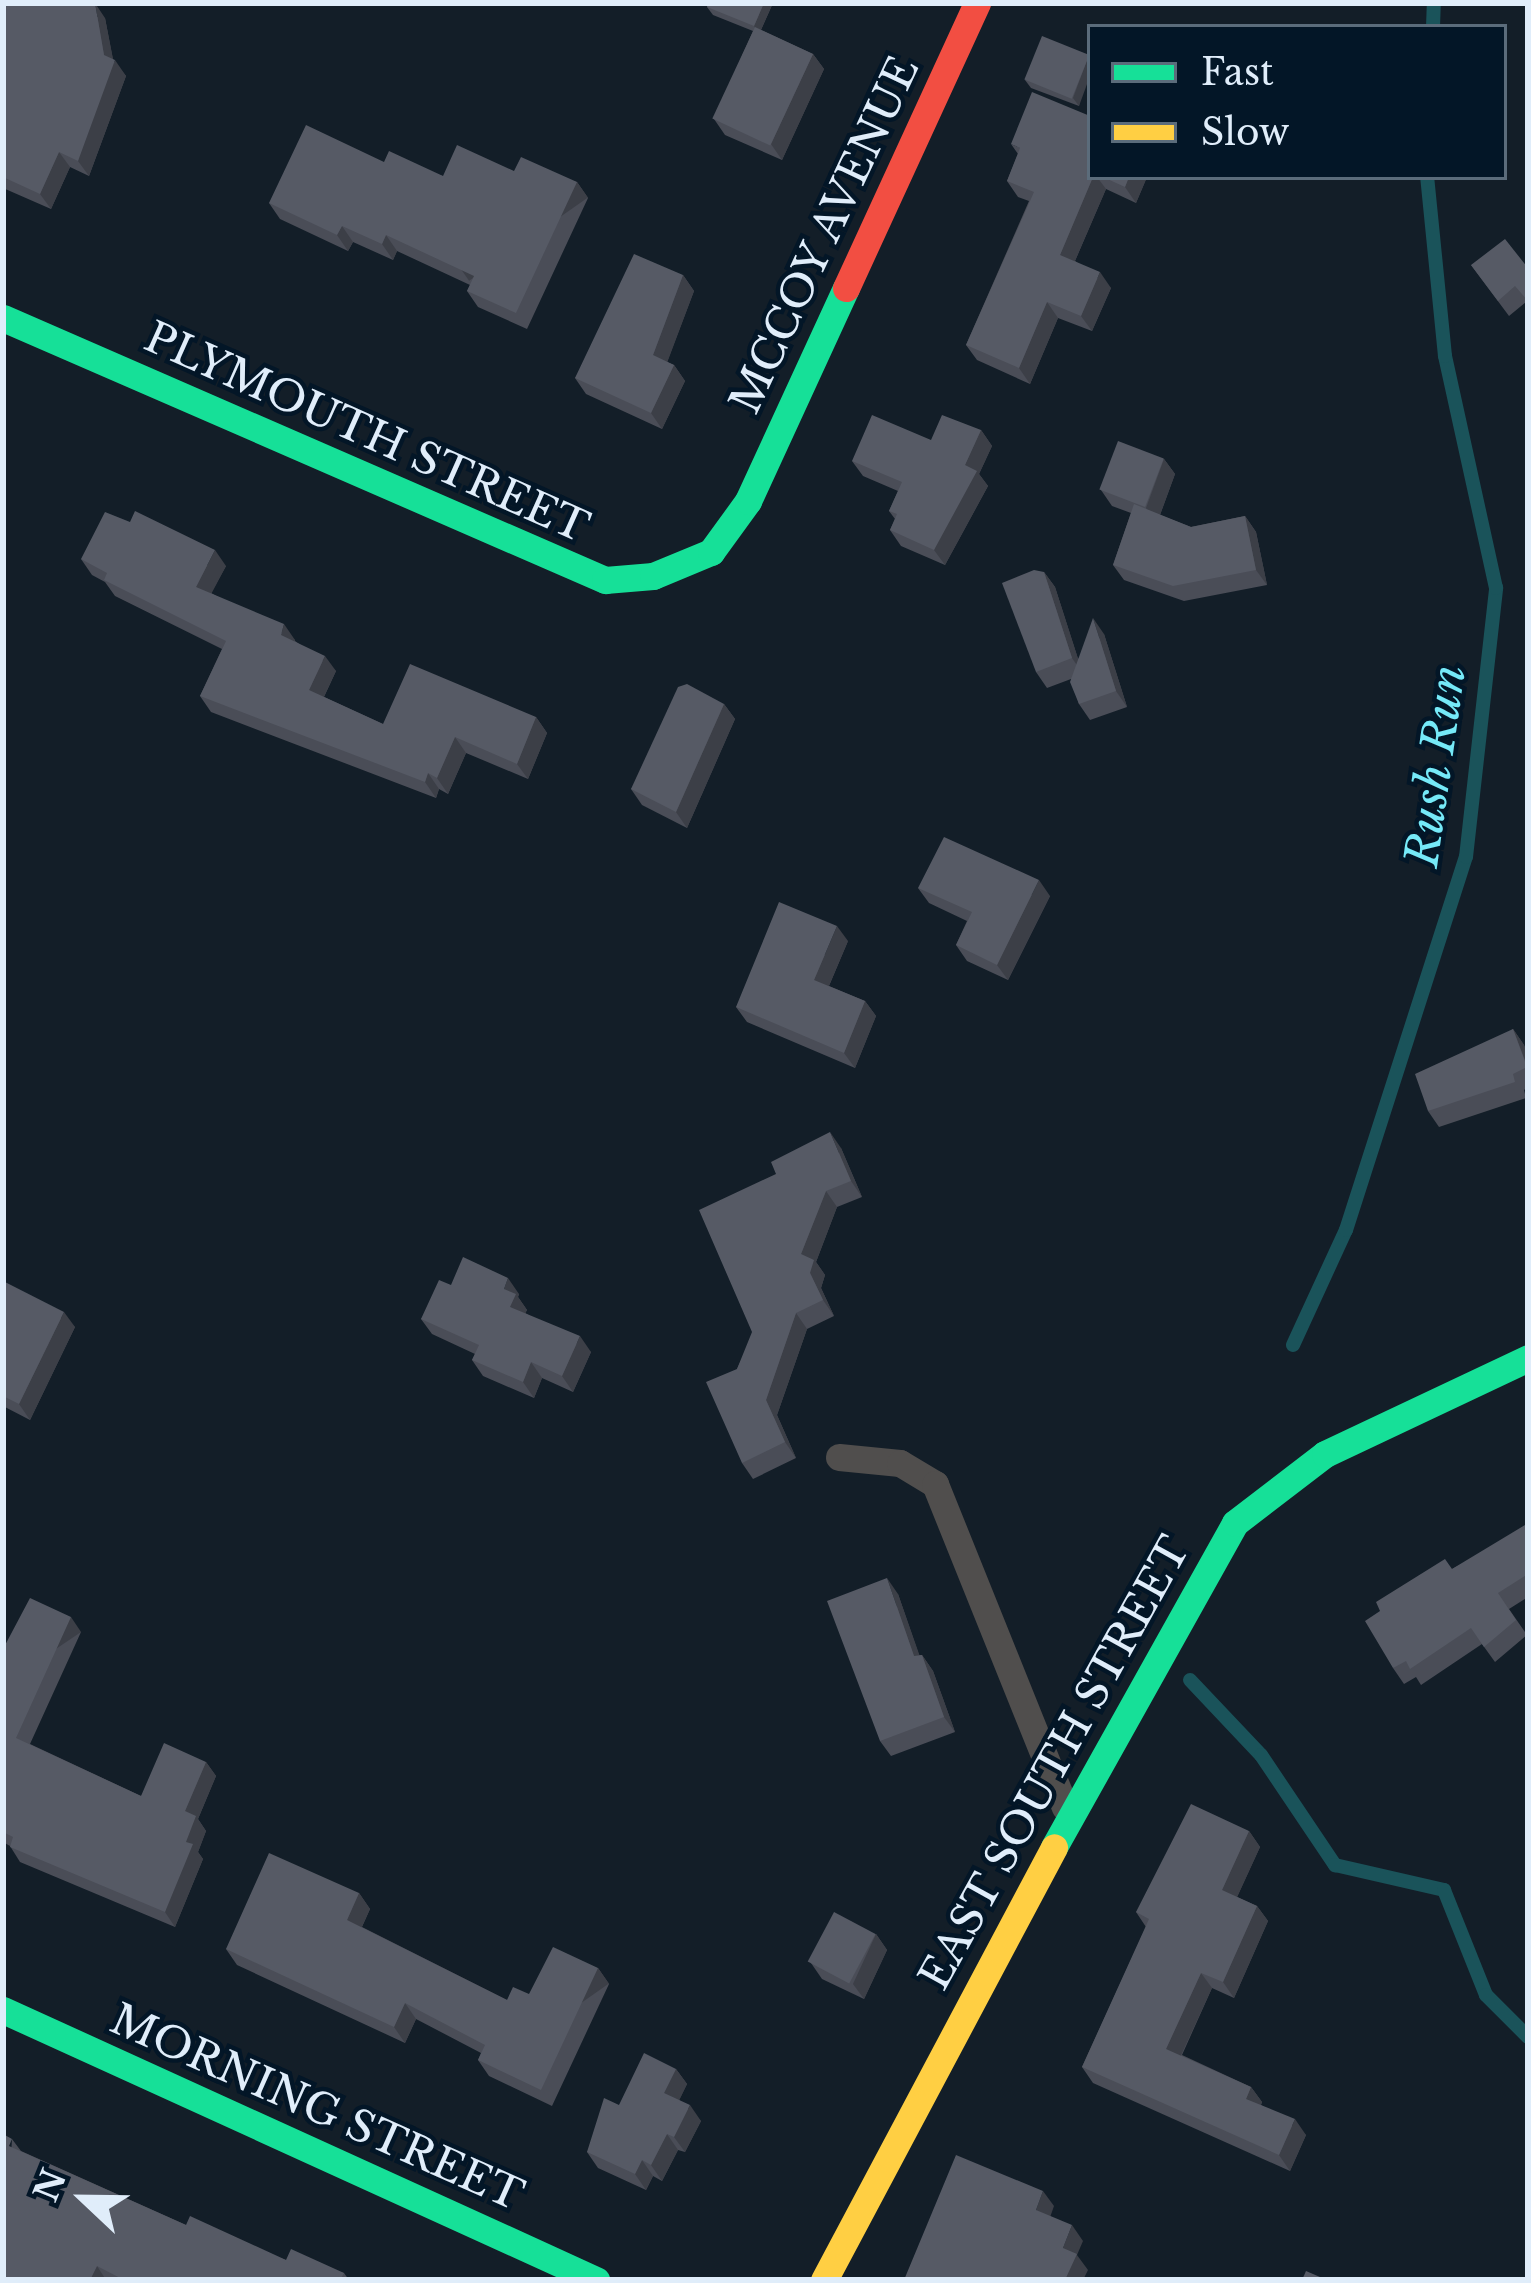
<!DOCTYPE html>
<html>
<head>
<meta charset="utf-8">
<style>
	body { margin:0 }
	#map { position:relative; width:1531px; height:2283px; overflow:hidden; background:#131e28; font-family:"Libre Baskerville",serif }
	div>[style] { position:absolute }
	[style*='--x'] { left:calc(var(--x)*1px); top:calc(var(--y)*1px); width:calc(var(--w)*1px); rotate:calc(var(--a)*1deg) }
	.stream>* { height:14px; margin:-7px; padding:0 7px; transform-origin:7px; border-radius:7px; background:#1a535a }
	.lane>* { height:27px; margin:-13.5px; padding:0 13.5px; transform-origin:13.5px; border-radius:13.5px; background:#504e4d }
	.fast>* { height:27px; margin:-13.5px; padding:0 13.5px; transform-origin:13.5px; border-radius:13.5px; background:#16e098 }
	.slow>* { height:27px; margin:-13.5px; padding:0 13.5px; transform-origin:13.5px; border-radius:13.5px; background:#ffcf43 }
	.jam>* { height:27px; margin:-13.5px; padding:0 13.5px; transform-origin:13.5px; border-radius:13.5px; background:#f24e42 }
	.wall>* { inset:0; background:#4a4d57 }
	.shaded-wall>* { inset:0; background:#3c3f47; transform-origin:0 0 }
	.building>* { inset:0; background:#565a65; transform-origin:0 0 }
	span { translate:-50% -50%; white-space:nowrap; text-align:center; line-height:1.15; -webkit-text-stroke:9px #031627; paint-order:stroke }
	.street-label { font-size:42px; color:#e0edfa }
	.water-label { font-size:45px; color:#75e9f8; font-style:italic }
	.frame { position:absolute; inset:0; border:6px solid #e0edfa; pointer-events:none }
	.legend { position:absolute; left:1087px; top:24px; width:420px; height:156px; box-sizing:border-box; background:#031627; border:3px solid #5b6c7b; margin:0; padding:15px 21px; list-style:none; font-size:36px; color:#e0edfa }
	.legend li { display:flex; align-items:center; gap:24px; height:60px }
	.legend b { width:60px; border:3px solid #5b6c7b }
	.north { position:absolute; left:24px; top:2139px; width:120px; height:120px; -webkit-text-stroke:9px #031627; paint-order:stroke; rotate:292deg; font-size:33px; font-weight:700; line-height:48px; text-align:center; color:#e0edfa }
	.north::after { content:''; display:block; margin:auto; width:42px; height:54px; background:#e0edfa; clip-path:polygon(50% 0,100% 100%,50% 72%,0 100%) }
</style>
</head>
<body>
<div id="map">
	<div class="stream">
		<div style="--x:1433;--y:27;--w:24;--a:-88"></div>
		<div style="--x:1293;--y:1345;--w:127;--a:-65.3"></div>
		<div style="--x:1346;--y:1230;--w:392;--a:-72.2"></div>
		<div style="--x:1466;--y:857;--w:271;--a:-83.6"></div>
		<div style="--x:1496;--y:588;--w:238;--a:-102.4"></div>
		<div style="--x:1445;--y:356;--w:180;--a:-95.7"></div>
		<div style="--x:1190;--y:1680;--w:103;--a:46.6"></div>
		<div style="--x:1261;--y:1755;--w:133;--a:56.1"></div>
		<div style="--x:1335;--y:1865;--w:112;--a:12.9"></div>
		<div style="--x:1444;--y:1890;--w:113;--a:68.2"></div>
		<div style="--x:1486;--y:1995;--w:59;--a:45"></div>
	</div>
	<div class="lane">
		<div style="--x:839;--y:1457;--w:61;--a:5.6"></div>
		<div style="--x:900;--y:1463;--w:41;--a:31"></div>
		<div style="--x:935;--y:1484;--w:348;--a:68.1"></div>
	</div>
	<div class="fast">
		<div style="--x:3;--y:318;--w:657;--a:23.52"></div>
		<div style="--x:605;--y:580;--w:48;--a:-4.8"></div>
		<div style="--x:653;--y:576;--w:63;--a:-22.5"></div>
		<div style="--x:711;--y:552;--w:63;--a:-54"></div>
		<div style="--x:748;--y:501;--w:234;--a:-65.3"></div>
		<div style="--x:1054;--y:1847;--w:371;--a:-60.8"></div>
		<div style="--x:1235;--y:1523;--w:113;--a:-37.5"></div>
		<div style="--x:1325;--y:1454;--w:225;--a:-25.3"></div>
		<div style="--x:3;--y:2010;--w:652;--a:24.48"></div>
	</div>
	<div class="slow">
		<div style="--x:824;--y:2280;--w:490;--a:-62"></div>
	</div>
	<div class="jam">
		<div style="--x:846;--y:288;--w:314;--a:-65.3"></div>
	</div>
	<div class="wall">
		<div style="clip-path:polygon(3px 3px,105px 18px,113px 60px,126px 76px,89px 176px,70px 167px,51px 209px,3px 188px)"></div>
		<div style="clip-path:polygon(709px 3px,773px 3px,761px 30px,813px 54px,824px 69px,782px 160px,725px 135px,714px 119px,753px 31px,713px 15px,707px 7px)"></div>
		<div style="clip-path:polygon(1089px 55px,1079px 106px,1031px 88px,1025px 80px)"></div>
		<div style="clip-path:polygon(1011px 144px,1090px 177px,1147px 177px,1136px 203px,1106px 189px,1075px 261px,1111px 288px,1092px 331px,1058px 318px,1030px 384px,977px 360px,966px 345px,1029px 201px,1018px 197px,1007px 181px,1018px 154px)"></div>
		<div style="clip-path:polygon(384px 162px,443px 176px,514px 171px,577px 182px,588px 198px,527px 329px,478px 307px,467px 291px,470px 285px,397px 251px,393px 260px,353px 242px,348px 251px,280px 219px,269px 203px)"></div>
		<div style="clip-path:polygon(1471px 265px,1528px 268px,1528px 304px,1526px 302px,1509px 316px)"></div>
		<div style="clip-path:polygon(683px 275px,694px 291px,667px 362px,674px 365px,685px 381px,662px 429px,586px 394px,575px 378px)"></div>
		<div style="clip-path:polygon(981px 430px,992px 446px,979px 474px,988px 486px,945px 565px,901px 546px,890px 530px,895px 519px,889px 511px,898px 491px,863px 476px,852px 461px)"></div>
		<div style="clip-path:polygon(1164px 459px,1175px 474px,1160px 515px,1191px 527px,1245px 516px,1256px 532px,1267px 585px,1184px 601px,1124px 580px,1113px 565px,1131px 513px,1112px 506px,1101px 490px)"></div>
		<div style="clip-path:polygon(81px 559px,226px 566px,211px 593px,295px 640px,295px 641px,336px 671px,324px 697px,383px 724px,536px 717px,547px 733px,528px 779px,466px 753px,448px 794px,439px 789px,436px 798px,211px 712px,200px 696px,222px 649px,115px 596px,105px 582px,92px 575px)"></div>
		<div style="clip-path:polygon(1044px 572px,1055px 587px,1078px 659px,1104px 634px,1127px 707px,1090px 720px,1079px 704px,1071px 679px,1047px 688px,1036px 672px)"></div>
		<div style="clip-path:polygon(724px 704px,735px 719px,687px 828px,642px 805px,631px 789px)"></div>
		<div style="clip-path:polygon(918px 888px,1050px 896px,1008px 980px,967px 961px,956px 945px,967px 921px,929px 903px)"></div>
		<div style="clip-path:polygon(848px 941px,829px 986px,865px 1001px,876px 1016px,855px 1068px,747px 1022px,736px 1007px)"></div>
		<div style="clip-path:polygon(1513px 1029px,1524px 1045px,1528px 1056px,1528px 1087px,1524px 1090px,1526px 1098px,1439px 1127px,1428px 1111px)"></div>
		<div style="clip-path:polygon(841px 1148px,862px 1197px,837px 1207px,816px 1262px,825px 1275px,821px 1288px,834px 1316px,807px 1329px,777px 1415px,796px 1458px,753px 1479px,742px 1463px,737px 1369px)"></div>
		<div style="clip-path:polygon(3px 1281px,75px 1327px,30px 1420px,3px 1406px)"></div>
		<div style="clip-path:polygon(451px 1285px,519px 1294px,518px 1297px,527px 1310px,525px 1313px,591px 1352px,573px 1392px,542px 1378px,534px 1398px,483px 1376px,472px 1360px,475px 1354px,432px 1334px,421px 1319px)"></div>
		<div style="clip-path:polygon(1528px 1529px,1528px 1597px,1509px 1609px,1527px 1635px,1495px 1662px,1482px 1644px,1421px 1685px,1416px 1677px,1404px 1684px,1393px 1668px,1452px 1569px)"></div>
		<div style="clip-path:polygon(898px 1594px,919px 1655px,922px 1655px,933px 1671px,955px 1732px,891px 1756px,880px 1741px)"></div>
		<div style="clip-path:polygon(81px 1632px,30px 1744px,141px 1796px,206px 1762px,216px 1776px,198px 1819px,206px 1831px,198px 1852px,203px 1859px,175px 1927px,20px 1862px,10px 1846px,3px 1842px,3px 1649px)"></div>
		<div style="clip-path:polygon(1249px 1831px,1260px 1847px,1237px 1897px,1257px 1906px,1268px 1921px,1234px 1998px,1212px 1988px,1182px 2055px,1251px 2087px,1262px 2102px,1261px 2105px,1306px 2135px,1290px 2171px,1093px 2083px,1082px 2067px,1146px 1927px,1136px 1912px)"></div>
		<div style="clip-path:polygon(359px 1893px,370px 1909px,362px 1927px,507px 2000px,529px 1994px,598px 1968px,609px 1984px,552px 2106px,489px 2076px,478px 2060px,481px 2053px,416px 2019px,405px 2043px,237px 1965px,226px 1949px)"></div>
		<div style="clip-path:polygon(876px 1934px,887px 1950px,864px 1999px,822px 1979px,811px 1963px)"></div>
		<div style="clip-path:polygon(676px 2069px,687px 2084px,679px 2100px,701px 2121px,685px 2152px,678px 2150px,662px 2181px,653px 2176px,646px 2190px,598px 2168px,587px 2152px,619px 2105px)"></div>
		<div style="clip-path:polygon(12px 2139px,21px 2151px,186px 2225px,286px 2260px,344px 2273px,349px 2280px,3px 2280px)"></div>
	</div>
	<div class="shaded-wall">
		<div style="clip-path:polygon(95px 3px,105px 18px,114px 64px,115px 60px,126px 76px,89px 176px,78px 161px,104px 55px)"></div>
		<div style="clip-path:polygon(764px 3px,773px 3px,759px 34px,754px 26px)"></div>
		<div style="clip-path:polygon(813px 54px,824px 69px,782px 160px,771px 144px)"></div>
		<div style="clip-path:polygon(1089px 55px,1090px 76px,1079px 106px,1073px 98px)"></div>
		<div style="clip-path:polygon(59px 152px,70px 167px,51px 209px,40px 194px)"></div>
		<div style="clip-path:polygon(1093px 177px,1097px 177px,1106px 189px,1071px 270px,1060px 255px)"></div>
		<div style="clip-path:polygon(1129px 177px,1147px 177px,1136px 203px,1125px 187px)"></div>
		<div style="left:577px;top:182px;width:19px;height:145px;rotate:55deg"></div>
		<div style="clip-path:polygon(342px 226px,353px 242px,348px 251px,337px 235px)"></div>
		<div style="clip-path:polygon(386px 235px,397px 251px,393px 260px,382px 244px)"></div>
		<div style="clip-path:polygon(1100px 272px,1111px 288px,1092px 331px,1081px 316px)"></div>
		<div style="clip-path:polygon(683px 275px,694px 291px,664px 371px,653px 355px)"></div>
		<div style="clip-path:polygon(1047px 302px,1058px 318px,1030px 384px,1019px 368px)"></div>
		<div style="clip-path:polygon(674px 365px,685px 381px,662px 429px,651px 413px)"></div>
		<div style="clip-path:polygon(981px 430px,992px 446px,979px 474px,988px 486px,945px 565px,934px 550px,965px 465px)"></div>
		<div style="clip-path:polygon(1164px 459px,1175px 474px,1157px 523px,1146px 508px)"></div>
		<div style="clip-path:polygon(1245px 516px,1256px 532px,1267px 585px,1256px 570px)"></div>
		<div style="clip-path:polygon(215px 550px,226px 566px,207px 602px,196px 587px)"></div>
		<div style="clip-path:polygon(1044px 572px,1055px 587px,1083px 674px,1072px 658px)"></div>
		<div style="clip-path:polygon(1093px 618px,1104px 634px,1127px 707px,1116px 691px)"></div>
		<div style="clip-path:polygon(284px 624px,295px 640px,292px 650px,281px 635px)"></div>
		<div style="clip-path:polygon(325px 656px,336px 671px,320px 705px,309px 690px)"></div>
		<div style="clip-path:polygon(724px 704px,735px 719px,687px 828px,676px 812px)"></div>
		<div style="clip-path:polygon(536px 717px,547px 733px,528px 779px,517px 764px)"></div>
		<div style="clip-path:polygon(455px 737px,466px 753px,448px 794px,437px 778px)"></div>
		<div style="clip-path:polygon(428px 773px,439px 789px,436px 798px,425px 782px)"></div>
		<div style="clip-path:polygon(1039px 880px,1050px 896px,1008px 980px,997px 965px)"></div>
		<div style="clip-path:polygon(837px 926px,848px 941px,825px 995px,814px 980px)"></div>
		<div style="clip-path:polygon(865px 1001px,876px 1016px,855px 1068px,844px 1053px)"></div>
		<div style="clip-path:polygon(1513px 1029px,1524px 1045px,1528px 1056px,1528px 1068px)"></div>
		<div style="clip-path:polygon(830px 1132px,841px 1148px,862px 1197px,851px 1181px)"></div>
		<div style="clip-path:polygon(826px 1191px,837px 1207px,816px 1262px,825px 1275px,821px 1288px,834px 1316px,823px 1300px,801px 1254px)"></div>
		<div style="clip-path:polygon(508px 1278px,519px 1294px,518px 1297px,527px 1310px,521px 1322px,510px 1307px,504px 1289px)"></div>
		<div style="clip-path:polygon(64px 1312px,75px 1327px,30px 1420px,19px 1404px)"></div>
		<div style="clip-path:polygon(796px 1313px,807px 1329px,777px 1415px,796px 1458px,785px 1442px,766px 1400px)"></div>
		<div style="clip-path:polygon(580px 1336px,591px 1352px,573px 1392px,562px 1376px)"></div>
		<div style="clip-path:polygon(531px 1362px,542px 1378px,534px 1398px,523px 1382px)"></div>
		<div style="clip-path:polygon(887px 1578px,898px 1594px,925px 1671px,914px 1656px)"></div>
		<div style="left:71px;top:1617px;width:18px;height:133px;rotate:56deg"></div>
		<div style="clip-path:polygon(922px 1655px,933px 1671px,955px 1732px,944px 1717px)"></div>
		<div style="clip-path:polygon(206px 1762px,216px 1776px,198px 1819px,206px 1831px,198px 1852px,203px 1859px,175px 1927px,165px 1912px,185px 1811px)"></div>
		<div style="clip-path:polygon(1249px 1831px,1260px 1847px,1233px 1906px,1222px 1890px)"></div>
		<div style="clip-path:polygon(359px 1893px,370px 1909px,358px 1935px,347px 1920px)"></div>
		<div style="clip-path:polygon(1257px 1906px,1268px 1921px,1234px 1998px,1223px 1982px)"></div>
		<div style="clip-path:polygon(876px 1934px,887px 1950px,864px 1999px,853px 1984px)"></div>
		<div style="left:598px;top:1968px;width:19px;height:135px;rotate:55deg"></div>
		<div style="clip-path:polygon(1201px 1973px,1212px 1988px,1177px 2064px,1166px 2049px)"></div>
		<div style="clip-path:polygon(405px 2003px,416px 2019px,405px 2043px,394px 2027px)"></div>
		<div style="clip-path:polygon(676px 2069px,687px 2084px,675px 2109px,664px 2093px)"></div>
		<div style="clip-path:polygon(1251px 2087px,1262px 2102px,1257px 2114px,1246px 2099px)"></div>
		<div style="clip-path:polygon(690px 2105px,701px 2121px,685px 2152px,674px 2137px)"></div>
		<div style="clip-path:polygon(1295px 2119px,1306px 2135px,1290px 2171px,1279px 2155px)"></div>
		<div style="clip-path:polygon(667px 2134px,678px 2150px,662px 2181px,651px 2165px)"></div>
		<div style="clip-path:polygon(642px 2160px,653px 2176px,646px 2190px,635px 2174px)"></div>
		<div style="clip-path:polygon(1043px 2191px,1054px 2206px,1047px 2226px,1036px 2210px)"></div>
		<div style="clip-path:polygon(1072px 2225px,1083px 2241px,1077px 2255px,1088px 2270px,1083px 2280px,1065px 2280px,1063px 2248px)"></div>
		<div style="clip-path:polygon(97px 2266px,106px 2280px,90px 2280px)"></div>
	</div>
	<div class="building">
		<div style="clip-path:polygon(3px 3px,95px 3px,104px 55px,115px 60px,78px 161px,59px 152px,40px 194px,3px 177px)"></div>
		<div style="clip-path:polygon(709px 3px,764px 3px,754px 26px,707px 7px)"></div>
		<div style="left:755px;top:27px;width:64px;height:101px;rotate:25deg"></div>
		<div style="left:1042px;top:36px;width:51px;height:47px;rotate:22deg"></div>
		<div style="clip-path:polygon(1032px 92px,1090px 116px,1090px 177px,1093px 177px,1060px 255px,1100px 272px,1081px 316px,1047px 302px,1019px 368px,966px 345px,1034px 192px,1007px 181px,1020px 148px,1011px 144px)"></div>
		<div style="clip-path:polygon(306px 125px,384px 162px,389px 151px,443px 176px,457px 145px,514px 171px,521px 157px,577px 182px,516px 313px,467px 291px,474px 276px,386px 235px,382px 244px,342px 226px,337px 235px,269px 203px)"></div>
		<div style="clip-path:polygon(1103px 177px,1129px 177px,1125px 187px)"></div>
		<div style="clip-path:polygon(1505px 239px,1528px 268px,1528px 301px,1515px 286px,1498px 301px,1471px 265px)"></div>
		<div style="clip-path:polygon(634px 254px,683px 275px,653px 355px,674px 365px,651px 413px,575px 378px)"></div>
		<div style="clip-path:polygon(872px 415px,931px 440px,942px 415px,981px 430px,965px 465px,977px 471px,934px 550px,890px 530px,897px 514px,889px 511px,902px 482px,852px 461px)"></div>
		<div style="left:1118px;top:441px;width:49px;height:52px;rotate:21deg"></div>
		<div style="clip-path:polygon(1134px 504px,1191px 527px,1245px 516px,1256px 570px,1173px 586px,1113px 565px)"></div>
		<div style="clip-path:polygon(135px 511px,215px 550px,196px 587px,284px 624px,281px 635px,325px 656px,309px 690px,383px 724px,410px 664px,536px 717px,517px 764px,455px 737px,437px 778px,428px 773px,425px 782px,200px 696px,226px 641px,104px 580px,107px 573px,81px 559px,105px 512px,130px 522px)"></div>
		<div style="clip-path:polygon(1034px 570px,1044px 572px,1072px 658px,1036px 672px,1002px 583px)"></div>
		<div style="clip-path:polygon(1093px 618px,1116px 691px,1079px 704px,1070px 682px)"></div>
		<div style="clip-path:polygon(687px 684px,724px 704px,676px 812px,631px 789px,678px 687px)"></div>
		<div style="clip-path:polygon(944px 837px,1039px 880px,997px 965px,956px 945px,972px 912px,918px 888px)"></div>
		<div style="clip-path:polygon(779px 902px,837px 926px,814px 980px,865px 1001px,844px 1053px,736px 1007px)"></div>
		<div style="clip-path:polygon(1513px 1029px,1527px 1067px,1513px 1074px,1515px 1082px,1428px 1111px,1415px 1074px)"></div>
		<div style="clip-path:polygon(830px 1132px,851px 1181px,826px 1191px,801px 1254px,814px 1260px,810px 1273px,823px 1300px,796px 1313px,766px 1400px,785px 1442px,742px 1463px,706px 1382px,737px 1369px,752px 1332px,699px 1210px,776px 1174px,771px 1162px)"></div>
		<div style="clip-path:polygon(463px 1257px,508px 1278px,504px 1289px,516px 1294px,510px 1307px,580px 1336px,562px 1376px,531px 1362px,523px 1382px,472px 1360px,479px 1345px,421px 1319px,439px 1280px,451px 1285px)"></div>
		<div style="clip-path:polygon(3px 1281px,64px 1312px,19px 1404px,3px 1396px)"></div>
		<div style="clip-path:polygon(1525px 1525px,1528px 1530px,1528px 1574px,1498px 1593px,1516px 1620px,1484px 1647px,1471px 1628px,1410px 1669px,1406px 1661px,1393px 1668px,1365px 1621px,1380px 1611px,1376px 1602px,1445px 1559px,1452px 1569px)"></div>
		<div style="clip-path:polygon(887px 1578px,914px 1656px,922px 1655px,944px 1717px,880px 1741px,827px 1601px)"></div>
		<div style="clip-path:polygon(30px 1598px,71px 1617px,16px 1738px,141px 1796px,164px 1743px,206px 1762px,185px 1811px,196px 1816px,186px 1842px,193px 1844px,165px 1912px,10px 1847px,13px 1837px,3px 1832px,3px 1649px)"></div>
		<div style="clip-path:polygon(1191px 1804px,1249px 1831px,1222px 1890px,1257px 1906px,1223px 1982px,1201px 1973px,1166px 2049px,1251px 2087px,1246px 2099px,1295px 2119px,1279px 2155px,1082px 2067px,1149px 1919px,1136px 1912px)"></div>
		<div style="clip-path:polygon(269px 1853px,359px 1893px,347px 1920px,507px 2000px,513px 1987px,529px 1994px,553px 1947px,598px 1968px,541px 2090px,478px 2060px,485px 2045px,405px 2003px,394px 2027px,226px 1949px)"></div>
		<div style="left:834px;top:1912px;width:47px;height:56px;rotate:28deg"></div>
		<div style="clip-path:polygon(644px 2053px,676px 2069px,664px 2093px,690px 2105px,674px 2137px,667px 2134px,651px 2165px,642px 2160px,635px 2174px,587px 2152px,604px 2098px,619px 2105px)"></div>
		<div style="clip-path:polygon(3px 2134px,12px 2139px,9px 2146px,186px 2225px,190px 2216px,286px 2260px,291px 2249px,344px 2273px,340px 2280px,124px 2280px,97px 2266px,90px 2280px,3px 2280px)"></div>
		<div style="clip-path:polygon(956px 2155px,1043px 2191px,1036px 2210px,1072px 2225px,1063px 2248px,1077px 2254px,1065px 2280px,904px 2280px)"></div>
		<div style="clip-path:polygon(1306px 2271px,1327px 2280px,1302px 2280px)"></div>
	</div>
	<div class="street-label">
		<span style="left:824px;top:235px;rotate:-65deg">MCCOY AVENUE</span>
		<span style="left:367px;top:432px;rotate:24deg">PLYMOUTH STREET</span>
		<span style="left:1054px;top:1763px;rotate:-61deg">EAST SOUTH STREET</span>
		<span style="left:317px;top:2107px;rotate:24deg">MORNING STREET</span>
	</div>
	<div class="water-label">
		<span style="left:1436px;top:766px;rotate:-82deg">Rush Run</span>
	</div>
	<div class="frame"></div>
	<ul class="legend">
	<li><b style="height:15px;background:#16e098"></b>Fast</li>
	<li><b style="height:15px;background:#ffcf43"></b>Slow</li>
	</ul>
	<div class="north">N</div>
</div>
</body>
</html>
